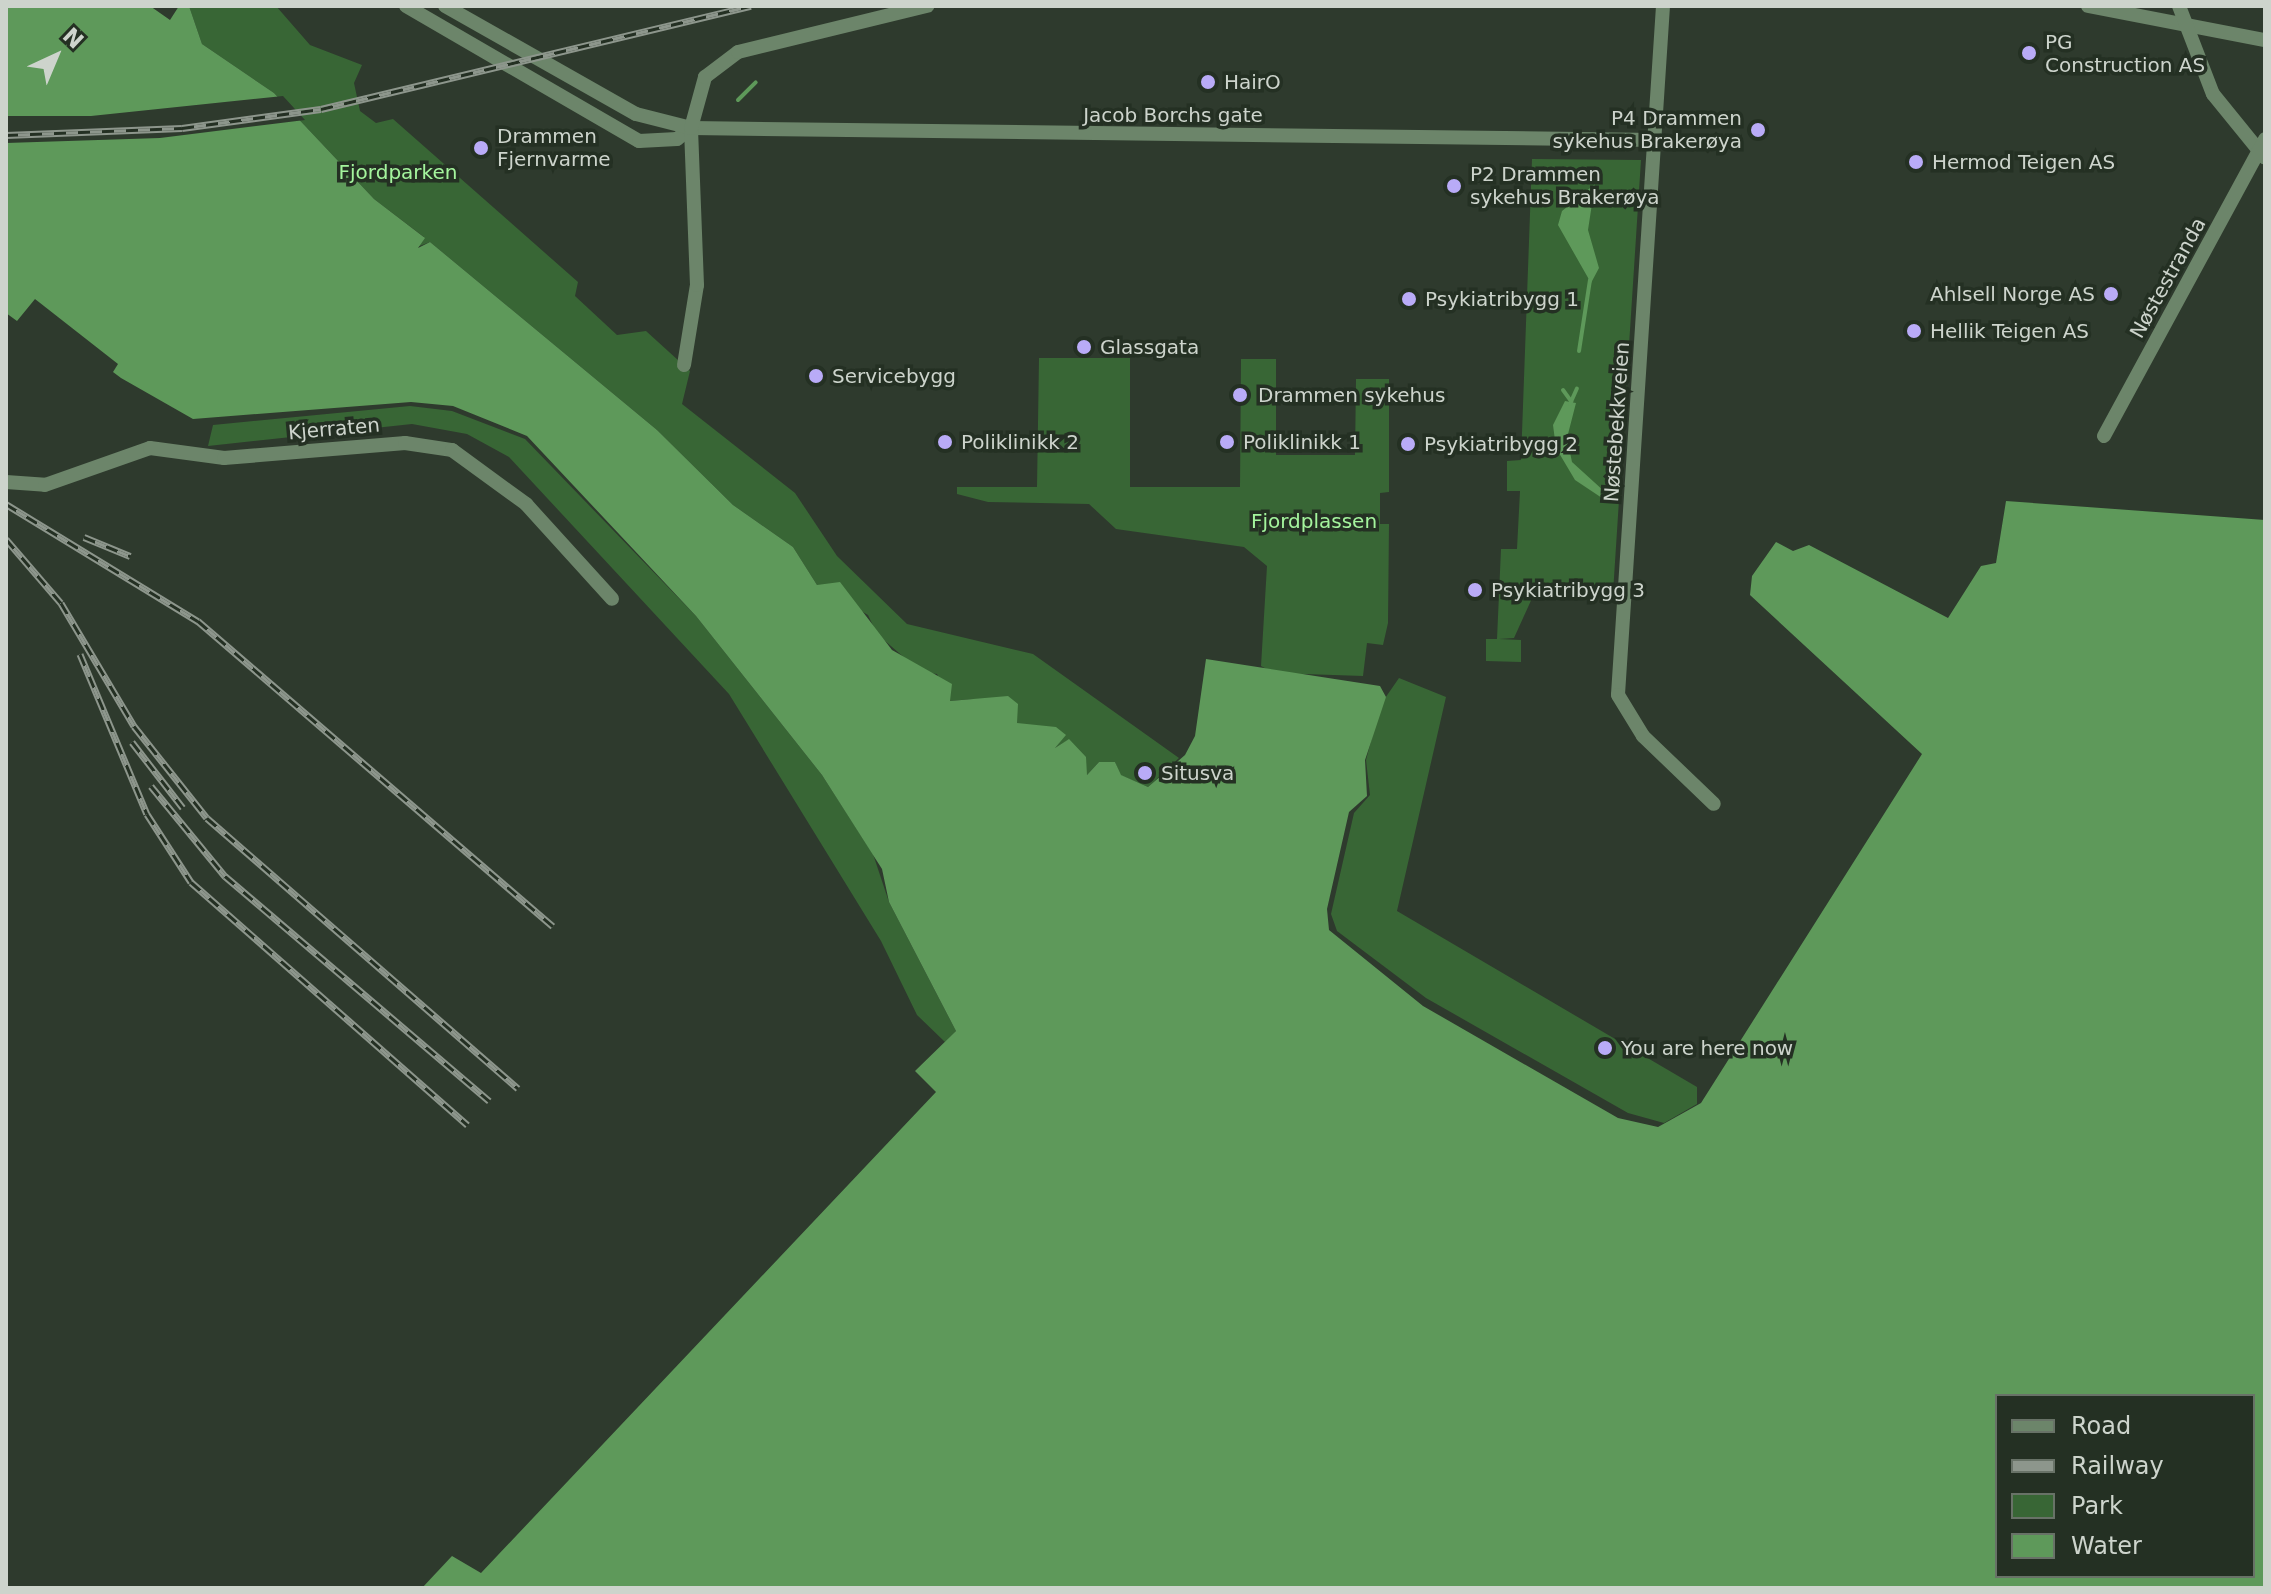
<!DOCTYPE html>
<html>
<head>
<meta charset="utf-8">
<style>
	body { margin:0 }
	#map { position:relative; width:2271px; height:1594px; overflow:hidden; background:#2e3a2d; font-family:"DejaVu Sans",sans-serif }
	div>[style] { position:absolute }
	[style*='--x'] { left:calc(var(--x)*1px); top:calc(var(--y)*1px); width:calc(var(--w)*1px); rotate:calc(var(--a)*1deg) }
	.green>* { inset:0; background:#386635 }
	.water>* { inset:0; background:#5e995a }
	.pier>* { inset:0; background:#2e3a2d }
	.stream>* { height:4px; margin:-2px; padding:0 2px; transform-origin:2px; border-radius:2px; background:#5e995a }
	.minor>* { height:14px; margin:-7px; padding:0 7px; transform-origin:7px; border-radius:7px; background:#6c856a }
	.rail>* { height:7px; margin-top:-3.5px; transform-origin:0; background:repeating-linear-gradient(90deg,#243023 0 12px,#8d968c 0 24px); box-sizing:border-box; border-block:2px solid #8d968c }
	.dots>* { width:22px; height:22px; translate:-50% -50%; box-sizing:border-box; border:4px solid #243023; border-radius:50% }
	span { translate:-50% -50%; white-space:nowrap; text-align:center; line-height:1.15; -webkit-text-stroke:7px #243023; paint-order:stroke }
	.poi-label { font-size:20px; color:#cdd4cc }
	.left { translate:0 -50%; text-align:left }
	.right { translate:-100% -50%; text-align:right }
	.street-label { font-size:20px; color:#cdd4cc }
	.park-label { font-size:20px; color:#a4f49d }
	.frame { position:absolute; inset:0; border:8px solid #cdd4cc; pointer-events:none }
	.legend { position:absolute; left:1995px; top:1394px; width:260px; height:184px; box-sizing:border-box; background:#243023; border:2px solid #687267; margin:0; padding:10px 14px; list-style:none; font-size:24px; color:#cdd4cc }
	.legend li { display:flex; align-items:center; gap:16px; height:40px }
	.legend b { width:40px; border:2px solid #687267 }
	.north { position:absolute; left:16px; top:16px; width:80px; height:80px; -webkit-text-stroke:6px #243023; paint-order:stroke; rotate:44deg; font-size:22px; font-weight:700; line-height:32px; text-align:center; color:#cdd4cc }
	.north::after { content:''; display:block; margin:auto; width:28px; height:36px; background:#cdd4cc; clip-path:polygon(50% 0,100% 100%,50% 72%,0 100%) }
</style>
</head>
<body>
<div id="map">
	<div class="green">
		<div style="clip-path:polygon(189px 6px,276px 6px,310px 45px,362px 65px,354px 83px,360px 111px,376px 123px,393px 119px,578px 282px,575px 296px,617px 335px,646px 331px,690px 371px,682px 404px,795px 493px,837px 556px,907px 624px,1033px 654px,1179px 758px,1148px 787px,1120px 775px,1115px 762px,1099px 762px,1087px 775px,1068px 740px,1055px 748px,1065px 735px,1020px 726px,973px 699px,949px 701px,937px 674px,921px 672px,877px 634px,868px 615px,817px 585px,793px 547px,733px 505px,657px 430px,430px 242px,417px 247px,424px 237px,374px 199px,274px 93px,202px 44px)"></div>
		<div style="clip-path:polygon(1532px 159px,1641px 160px,1613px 593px,1538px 585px,1514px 638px,1499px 639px,1521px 640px,1521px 662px,1486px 661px,1486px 639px,1497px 639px,1501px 549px,1517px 549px,1520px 491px,1507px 491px,1507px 461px,1521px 460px)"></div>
		<div style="clip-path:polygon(1039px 358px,1130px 358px,1130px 487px,1240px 487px,1241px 359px,1276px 359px,1276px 455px,1355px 455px,1356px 379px,1389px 379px,1389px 492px,1380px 493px,1380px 524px,1389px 524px,1388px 623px,1383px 645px,1367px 643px,1363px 676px,1274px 673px,1261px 666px,1267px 566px,1244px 547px,1116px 529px,1089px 504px,988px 502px,957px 494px,957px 487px,1037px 487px)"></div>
		<div style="clip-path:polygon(410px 406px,452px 411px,525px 439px,696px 616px,822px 775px,873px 854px,889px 902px,956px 1031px,945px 1042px,917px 1015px,881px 941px,729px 694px,509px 457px,467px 434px,412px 424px,208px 446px,213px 425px)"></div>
		<div style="clip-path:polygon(1399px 678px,1446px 697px,1397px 911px,1697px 1087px,1697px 1104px,1664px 1123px,1628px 1113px,1426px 998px,1337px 931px,1331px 914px,1354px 813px,1370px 795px,1366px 760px,1381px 704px)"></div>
	</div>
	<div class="water">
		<div style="clip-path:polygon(evenodd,6px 6px,150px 6px,170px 20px,179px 6px,189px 6px,202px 44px,274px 93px,374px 199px,425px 238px,418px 248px,430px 242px,657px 430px,733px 505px,793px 547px,817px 585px,840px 582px,892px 650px,952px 684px,950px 701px,1008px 696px,1018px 704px,1017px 723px,1056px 727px,1066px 735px,1055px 748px,1069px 739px,1086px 757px,1087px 775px,1099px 762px,1115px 762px,1121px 775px,1148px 787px,1185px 755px,1195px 736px,1206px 659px,1380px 686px,1386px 697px,1365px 760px,1367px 796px,1349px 812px,1327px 909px,1329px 930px,1423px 1006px,1618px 1118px,1658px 1127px,1701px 1103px,1922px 754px,1750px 595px,1752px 576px,1776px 542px,1793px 551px,1809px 545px,1948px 618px,1981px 566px,1996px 563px,2006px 501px,2265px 520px,2265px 1588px,422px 1588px,452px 1556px,481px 1573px,936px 1092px,915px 1071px,956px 1031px,889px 902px,882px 869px,822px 775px,696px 616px,527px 436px,453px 406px,411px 402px,193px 419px,121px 378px,113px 372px,118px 364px,35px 299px,17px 321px,6px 313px,6px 6px,1997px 1396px,2253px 1396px,2253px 1576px,1997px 1576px,1997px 1396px)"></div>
		<div style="clip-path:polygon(1595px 184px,1588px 230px,1599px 268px,1591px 283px,1558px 225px,1562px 211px)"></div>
		<div style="clip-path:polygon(1565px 401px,1576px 403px,1567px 438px,1572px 462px,1605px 492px,1602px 498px,1575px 480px,1556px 448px,1553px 425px)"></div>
	</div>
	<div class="pier">
		<div style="clip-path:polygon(283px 96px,305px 120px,160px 138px,6px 143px,6px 116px,91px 116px)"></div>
	</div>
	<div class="stream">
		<div style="--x:738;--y:100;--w:25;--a:-45"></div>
		<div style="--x:1579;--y:351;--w:72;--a:-81.2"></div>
		<div style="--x:1563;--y:390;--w:14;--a:54"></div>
		<div style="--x:1570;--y:404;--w:17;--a:-66"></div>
	</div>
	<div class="minor">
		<div style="--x:406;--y:6;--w:269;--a:30.1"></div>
		<div style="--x:639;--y:141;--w:38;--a:-3"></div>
		<div style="--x:677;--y:139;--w:18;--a:-38"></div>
		<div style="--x:445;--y:6;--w:219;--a:29.5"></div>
		<div style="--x:636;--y:114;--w:57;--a:14.3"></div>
		<div style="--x:691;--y:128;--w:964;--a:0.71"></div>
		<div style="--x:1663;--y:6;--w:690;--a:93.74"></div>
		<div style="--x:1618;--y:695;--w:48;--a:58.6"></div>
		<div style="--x:1643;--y:736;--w:98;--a:43.8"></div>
		<div style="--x:2088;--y:6;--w:180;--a:10.9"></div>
		<div style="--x:2179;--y:6;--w:94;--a:68.9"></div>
		<div style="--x:2213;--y:94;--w:82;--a:50.9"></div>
		<div style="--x:684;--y:365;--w:81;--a:-80.8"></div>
		<div style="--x:697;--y:285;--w:157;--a:-92.2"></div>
		<div style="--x:691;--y:128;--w:53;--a:-74.6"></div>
		<div style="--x:705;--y:77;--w:41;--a:-37.1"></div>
		<div style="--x:738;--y:52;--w:195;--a:-13.7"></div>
		<div style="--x:2104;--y:436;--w:338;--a:-61.5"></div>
		<div style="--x:6;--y:482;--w:39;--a:4"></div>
		<div style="--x:45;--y:485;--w:111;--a:-19.4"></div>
		<div style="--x:150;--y:448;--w:75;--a:7.7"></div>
		<div style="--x:224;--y:458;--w:182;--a:-4.7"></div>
		<div style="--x:405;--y:443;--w:48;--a:8.5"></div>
		<div style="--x:452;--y:450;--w:92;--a:36.1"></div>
		<div style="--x:526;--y:504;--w:128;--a:47.8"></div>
	</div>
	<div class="rail">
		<div style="--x:6;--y:135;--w:176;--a:-2.3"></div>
		<div style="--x:182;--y:128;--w:140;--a:-7.8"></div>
		<div style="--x:321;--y:109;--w:442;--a:-13.5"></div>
		<div style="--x:6;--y:504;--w:225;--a:31.4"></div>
		<div style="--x:198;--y:621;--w:468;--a:40.7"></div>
		<div style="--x:84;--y:537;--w:50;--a:22.4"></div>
		<div style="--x:6;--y:539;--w:84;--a:49.3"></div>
		<div style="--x:61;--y:603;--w:143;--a:59.3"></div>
		<div style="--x:134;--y:726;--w:117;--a:51.6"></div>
		<div style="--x:207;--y:818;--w:412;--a:41"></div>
		<div style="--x:80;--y:654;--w:173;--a:67.3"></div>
		<div style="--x:147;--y:814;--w:81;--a:57.1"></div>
		<div style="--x:191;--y:882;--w:368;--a:41.3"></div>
		<div style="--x:132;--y:742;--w:83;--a:52.3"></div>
		<div style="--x:151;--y:786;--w:117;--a:50.6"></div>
		<div style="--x:225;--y:876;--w:347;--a:40.4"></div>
	</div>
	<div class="dots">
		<div style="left:2029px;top:53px;background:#b9abf7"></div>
		<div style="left:1208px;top:82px;background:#b9abf7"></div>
		<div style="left:1758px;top:130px;background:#b9abf7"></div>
		<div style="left:481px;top:148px;background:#b9abf7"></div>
		<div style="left:1916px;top:162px;background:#b9abf7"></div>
		<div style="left:1454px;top:186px;background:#b9abf7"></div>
		<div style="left:2111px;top:294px;background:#b9abf7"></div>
		<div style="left:1409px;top:299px;background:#b9abf7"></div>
		<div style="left:1914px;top:331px;background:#b9abf7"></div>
		<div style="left:1084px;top:347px;background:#b9abf7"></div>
		<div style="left:816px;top:376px;background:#b9abf7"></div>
		<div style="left:1240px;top:395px;background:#b9abf7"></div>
		<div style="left:945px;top:442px;background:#b9abf7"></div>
		<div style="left:1227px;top:442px;background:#b9abf7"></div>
		<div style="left:1408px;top:444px;background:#b9abf7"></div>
		<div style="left:1475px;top:590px;background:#b9abf7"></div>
		<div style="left:1145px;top:773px;background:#b9abf7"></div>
		<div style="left:1605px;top:1048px;background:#b9abf7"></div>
	</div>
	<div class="poi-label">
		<span class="left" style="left:2045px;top:54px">PG<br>Construction AS</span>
		<span class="left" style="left:1224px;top:82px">HairO</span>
		<span class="right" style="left:1742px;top:130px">P4 Drammen<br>sykehus Brakerøya</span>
		<span class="left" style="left:497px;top:148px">Drammen<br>Fjernvarme</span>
		<span class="left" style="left:1932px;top:162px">Hermod Teigen AS</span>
		<span class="left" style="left:1470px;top:186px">P2 Drammen<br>sykehus Brakerøya</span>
		<span class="right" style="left:2095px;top:294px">Ahlsell Norge AS</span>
		<span class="left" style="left:1425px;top:299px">Psykiatribygg 1</span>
		<span class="left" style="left:1930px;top:331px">Hellik Teigen AS</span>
		<span class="left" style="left:1100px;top:347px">Glassgata</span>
		<span class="left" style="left:832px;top:376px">Servicebygg</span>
		<span class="left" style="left:1258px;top:395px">Drammen sykehus</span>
		<span class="left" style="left:961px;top:442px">Poliklinikk 2</span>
		<span class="left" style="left:1243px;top:442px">Poliklinikk 1</span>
		<span class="left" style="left:1424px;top:444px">Psykiatribygg 2</span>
		<span class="left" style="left:1491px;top:590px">Psykiatribygg 3</span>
		<span class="left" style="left:1161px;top:773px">Situsva</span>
		<span class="left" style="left:1621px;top:1048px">You are here now</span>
	</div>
	<div class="street-label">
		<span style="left:1173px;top:115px">Jacob Borchs gate</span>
		<span style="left:2168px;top:278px;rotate:-61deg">Nøstestranda</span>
		<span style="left:1617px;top:422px;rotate:-86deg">Nøstebekkveien</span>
		<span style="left:334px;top:429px;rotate:-5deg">Kjerraten</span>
	</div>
	<div class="park-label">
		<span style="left:398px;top:172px">Fjordparken</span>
		<span style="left:1314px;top:521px">Fjordplassen</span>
	</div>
	<div class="frame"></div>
	<ul class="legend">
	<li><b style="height:10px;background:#6c856a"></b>Road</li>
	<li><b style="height:10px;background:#8d968c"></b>Railway</li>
	<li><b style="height:22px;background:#386635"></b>Park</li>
	<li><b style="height:22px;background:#5e995a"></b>Water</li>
	</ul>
	<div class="north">N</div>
</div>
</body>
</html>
